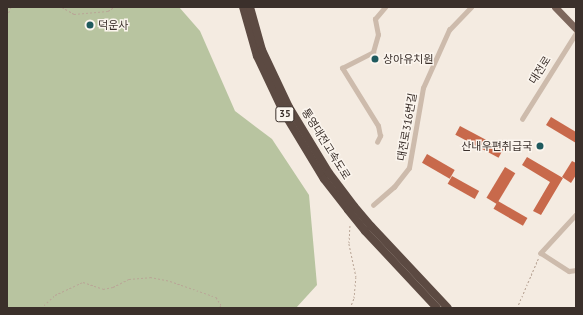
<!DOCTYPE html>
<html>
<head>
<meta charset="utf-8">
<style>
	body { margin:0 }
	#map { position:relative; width:583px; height:315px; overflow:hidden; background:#f4ebe1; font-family:"PT Sans","Noto Sans KR",sans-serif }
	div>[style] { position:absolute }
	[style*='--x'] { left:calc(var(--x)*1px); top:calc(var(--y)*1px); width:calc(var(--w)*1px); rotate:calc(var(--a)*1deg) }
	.green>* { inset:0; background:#b8c4a0 }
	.building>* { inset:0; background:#c8694b; transform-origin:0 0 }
	.path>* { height:1px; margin-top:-0.5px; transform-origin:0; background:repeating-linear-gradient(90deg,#b9a596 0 2px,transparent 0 4px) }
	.street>* { height:4.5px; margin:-2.25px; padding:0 2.25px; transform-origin:2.25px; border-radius:2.25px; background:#cdbbac }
	.primary>* { height:7px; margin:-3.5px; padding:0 3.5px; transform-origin:3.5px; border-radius:3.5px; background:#7d675c }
	.highway>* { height:8px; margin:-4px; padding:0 4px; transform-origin:4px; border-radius:4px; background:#5c4a42 }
	.highway-bridge>* { height:8px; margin:-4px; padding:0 4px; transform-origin:4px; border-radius:4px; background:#5c4a42 }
	.dots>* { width:11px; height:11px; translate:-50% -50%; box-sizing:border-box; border:2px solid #fbf5ee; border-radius:50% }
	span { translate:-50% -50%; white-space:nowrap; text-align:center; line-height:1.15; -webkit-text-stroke:3px #fbf5ee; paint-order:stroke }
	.shield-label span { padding:1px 3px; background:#fbf5ee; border:1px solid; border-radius:3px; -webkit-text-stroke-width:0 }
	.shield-label { font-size:10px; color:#3b302b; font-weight:700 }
	.poi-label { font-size:11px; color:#3b302b }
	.left { translate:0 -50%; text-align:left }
	.right { translate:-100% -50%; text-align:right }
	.street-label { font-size:11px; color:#3b302b }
	.frame { position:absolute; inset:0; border:8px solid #3b302b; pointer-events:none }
</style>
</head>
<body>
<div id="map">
	<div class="green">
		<div style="clip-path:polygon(7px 7px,179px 7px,200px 31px,235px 111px,272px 139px,309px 195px,317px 285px,296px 308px,7px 308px)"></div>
	</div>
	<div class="building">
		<div style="clip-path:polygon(551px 117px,576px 132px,576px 143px,546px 125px)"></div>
		<div style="left:460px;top:126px;width:49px;height:10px;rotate:28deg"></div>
		<div style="left:427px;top:154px;width:32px;height:10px;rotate:30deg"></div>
		<div style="clip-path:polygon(527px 157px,563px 178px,541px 215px,533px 211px,550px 182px,522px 165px)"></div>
		<div style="clip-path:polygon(572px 161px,576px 163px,576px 175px,571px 183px,562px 177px)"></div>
		<div style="left:505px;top:167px;width:12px;height:36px;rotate:31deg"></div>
		<div style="left:452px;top:176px;width:31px;height:9px;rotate:29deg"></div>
		<div style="left:498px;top:201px;width:34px;height:9px;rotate:30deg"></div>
	</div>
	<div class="path">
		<div style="--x:62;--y:7;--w:14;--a:30"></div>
		<div style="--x:74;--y:14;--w:34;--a:-5"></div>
		<div style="--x:108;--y:11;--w:7;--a:-34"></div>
		<div style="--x:7;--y:16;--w:10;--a:-66"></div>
		<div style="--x:14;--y:308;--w:2;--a:0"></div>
		<div style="--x:41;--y:308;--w:19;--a:-43"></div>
		<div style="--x:55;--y:295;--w:31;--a:-25"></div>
		<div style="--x:83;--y:282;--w:21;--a:19"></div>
		<div style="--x:103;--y:289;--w:10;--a:-11"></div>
		<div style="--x:113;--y:287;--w:18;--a:-27"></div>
		<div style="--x:129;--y:279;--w:21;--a:-5"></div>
		<div style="--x:150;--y:277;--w:20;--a:11"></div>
		<div style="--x:170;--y:281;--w:49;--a:19.2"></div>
		<div style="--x:216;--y:297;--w:9;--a:58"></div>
		<div style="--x:221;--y:305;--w:4;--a:124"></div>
		<div style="--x:350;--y:308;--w:11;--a:-68"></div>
		<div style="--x:354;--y:298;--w:21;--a:-85"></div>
		<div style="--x:356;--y:277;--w:35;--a:-102"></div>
		<div style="--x:349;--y:243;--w:18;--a:-87"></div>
		<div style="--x:517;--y:308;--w:56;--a:-66.7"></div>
	</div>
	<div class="street">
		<div style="--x:522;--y:119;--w:102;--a:-57.9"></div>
		<div style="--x:377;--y:142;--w:7;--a:-63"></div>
		<div style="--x:380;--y:136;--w:10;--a:-101"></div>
		<div style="--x:378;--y:126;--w:68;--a:-121.8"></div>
		<div style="--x:342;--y:68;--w:35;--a:-27"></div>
		<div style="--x:373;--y:52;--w:18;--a:-74"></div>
		<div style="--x:378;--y:35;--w:16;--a:-101"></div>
		<div style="--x:375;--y:19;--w:16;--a:-50"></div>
		<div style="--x:373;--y:205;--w:28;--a:-41"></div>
		<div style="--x:394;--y:187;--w:24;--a:-52"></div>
		<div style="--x:409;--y:168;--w:81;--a:-80.1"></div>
		<div style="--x:423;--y:88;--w:64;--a:-65.9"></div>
		<div style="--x:449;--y:30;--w:32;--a:-46"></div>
		<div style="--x:576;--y:215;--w:52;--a:132.6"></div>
		<div style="--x:541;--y:253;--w:33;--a:33"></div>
		<div style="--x:569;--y:271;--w:7;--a:-8"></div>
	</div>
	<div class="primary">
		<div style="--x:555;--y:7;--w:30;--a:46"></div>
	</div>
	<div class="highway">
		<div style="--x:243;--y:7;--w:51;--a:74.1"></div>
		<div style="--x:257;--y:56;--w:63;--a:64.7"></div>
		<div style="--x:284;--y:113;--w:77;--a:58.8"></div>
		<div style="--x:324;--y:179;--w:39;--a:52"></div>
		<div style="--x:250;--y:7;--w:45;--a:74.4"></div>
		<div style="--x:262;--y:50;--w:63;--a:64.7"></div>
		<div style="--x:289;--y:107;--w:77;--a:58.8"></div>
		<div style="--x:329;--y:173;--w:41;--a:52.9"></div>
		<div style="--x:371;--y:226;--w:112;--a:46.8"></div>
		<div style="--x:365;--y:231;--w:105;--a:46.9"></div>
	</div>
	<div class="highway-bridge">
		<div style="--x:354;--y:206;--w:26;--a:50"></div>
		<div style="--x:348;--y:210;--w:27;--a:51"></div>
	</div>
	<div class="dots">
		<div style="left:90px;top:25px;background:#1f5a5e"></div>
		<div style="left:375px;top:59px;background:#1f5a5e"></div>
		<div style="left:540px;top:146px;background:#1f5a5e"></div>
	</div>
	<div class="shield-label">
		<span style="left:285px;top:114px">35</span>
	</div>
	<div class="poi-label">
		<span class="left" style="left:98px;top:25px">덕운사</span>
		<span class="left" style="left:383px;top:59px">상아유치원</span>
		<span class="right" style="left:532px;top:146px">산내우편취급국</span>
	</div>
	<div class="street-label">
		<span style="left:540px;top:70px;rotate:-58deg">대전로</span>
		<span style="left:407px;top:127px;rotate:-80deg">대전로316번길</span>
		<span style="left:326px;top:144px;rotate:58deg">통영대전고속도로</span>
	</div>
	<div class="frame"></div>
</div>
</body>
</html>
